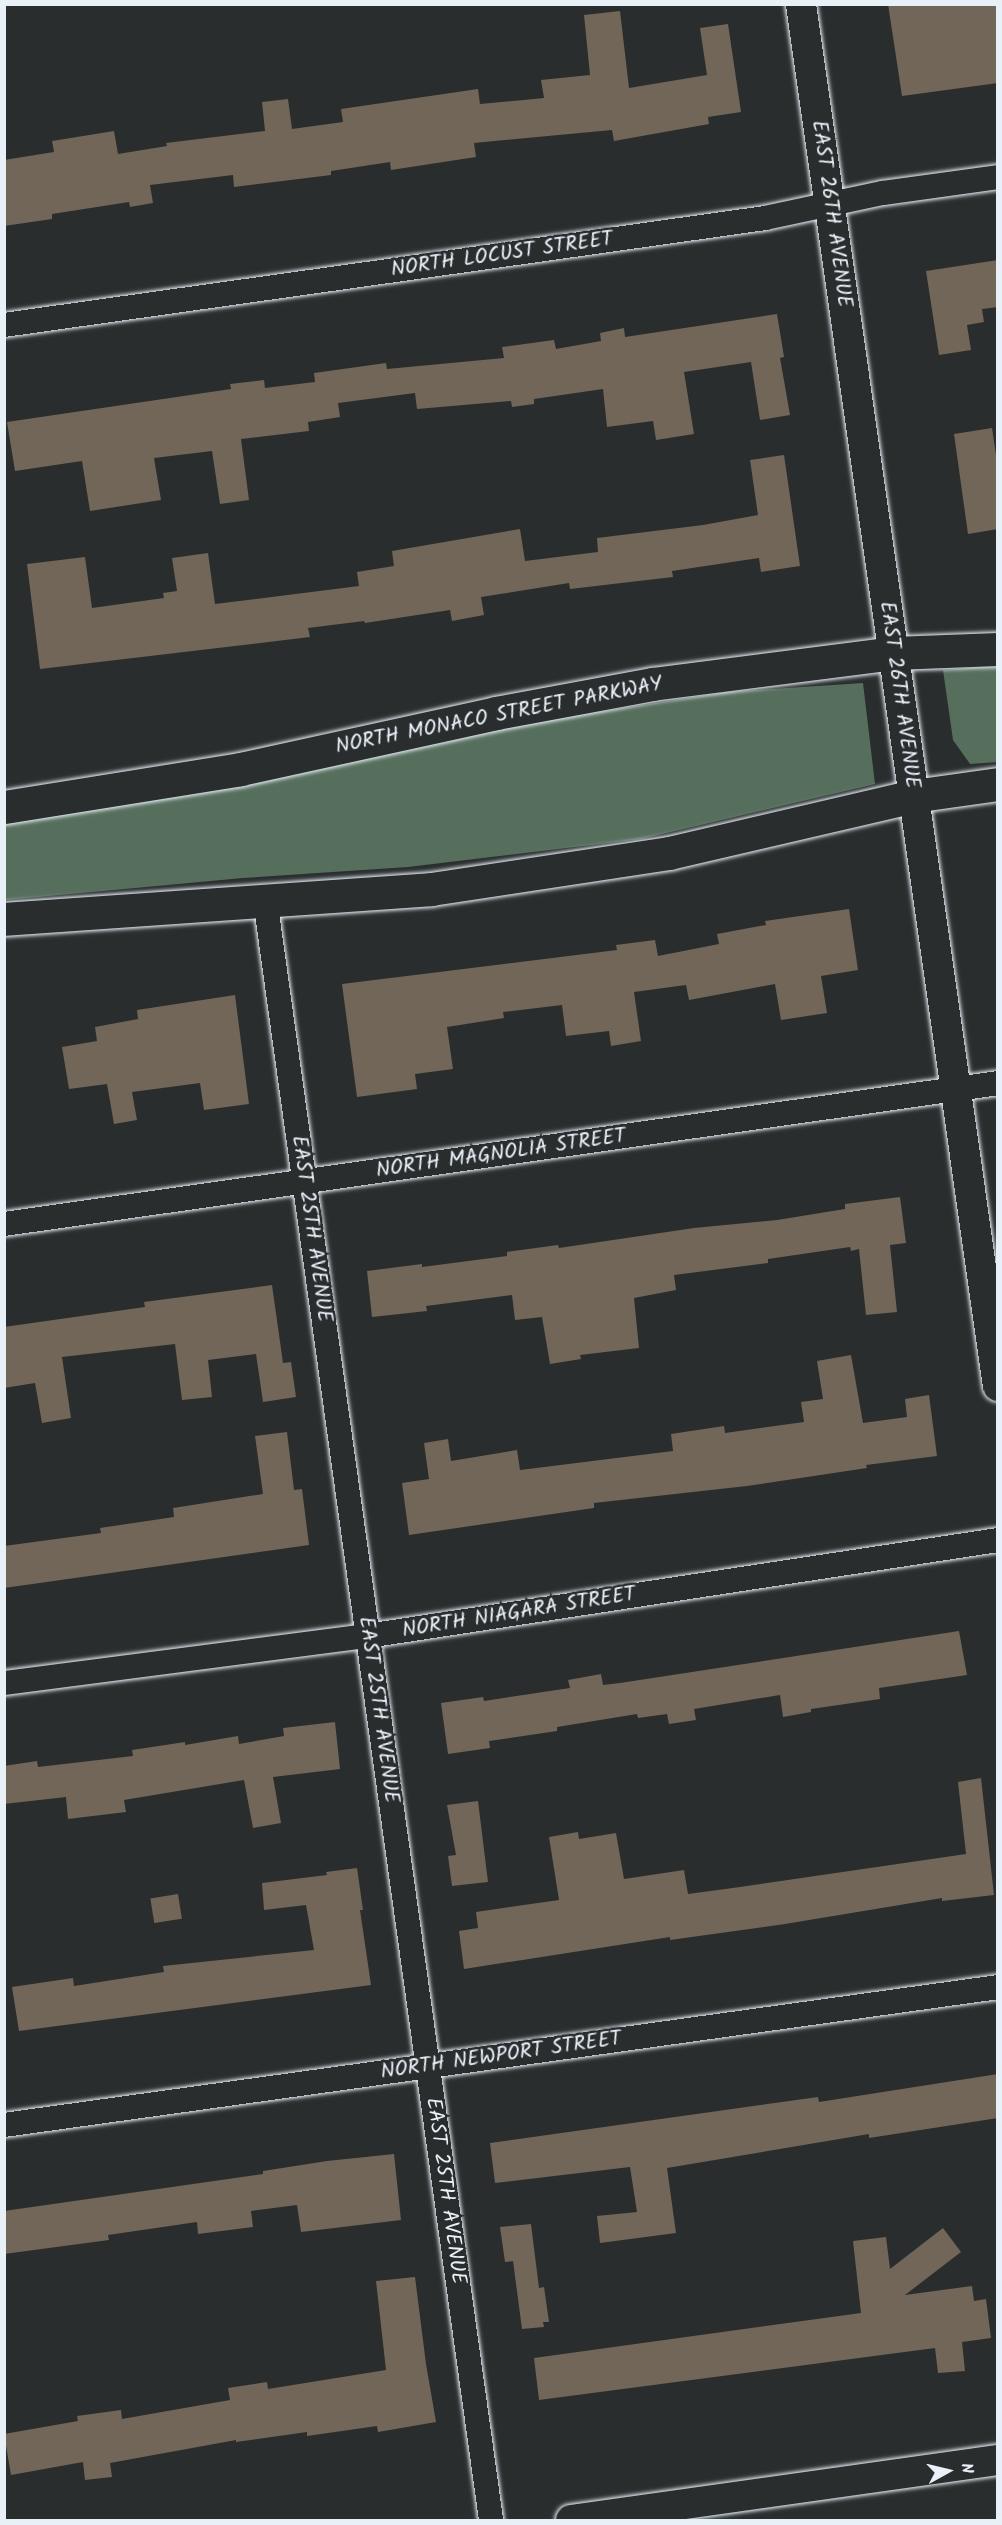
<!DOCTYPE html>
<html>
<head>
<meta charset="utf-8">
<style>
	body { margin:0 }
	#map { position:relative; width:1002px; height:2525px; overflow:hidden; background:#2a2d2e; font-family:Kalam,sans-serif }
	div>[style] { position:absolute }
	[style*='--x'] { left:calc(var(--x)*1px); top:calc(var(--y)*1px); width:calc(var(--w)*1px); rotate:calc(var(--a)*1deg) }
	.green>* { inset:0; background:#566e5c }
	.building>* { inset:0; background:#716657; transform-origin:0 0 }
	.roads { filter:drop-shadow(0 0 2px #e8f1f8) drop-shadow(0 0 2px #e8f1f8) }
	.minor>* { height:24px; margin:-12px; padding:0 12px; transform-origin:12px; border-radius:12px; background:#2a2d2e }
	.tertiary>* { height:30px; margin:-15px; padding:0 15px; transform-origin:15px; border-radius:15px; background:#2a2d2e }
	.secondary>* { height:33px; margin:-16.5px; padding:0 16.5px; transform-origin:16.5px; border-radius:16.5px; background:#2a2d2e }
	span { translate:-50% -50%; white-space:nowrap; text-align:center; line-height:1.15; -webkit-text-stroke:5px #2a2d2e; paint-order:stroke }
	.street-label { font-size:21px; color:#e8f1f8 }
	.frame { position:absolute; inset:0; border:6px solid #e8f1f8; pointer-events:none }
	.north { position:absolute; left:918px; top:2441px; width:60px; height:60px; -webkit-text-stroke:4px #2a2d2e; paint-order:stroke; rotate:82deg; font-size:16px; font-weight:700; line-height:24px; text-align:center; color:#e8f1f8 }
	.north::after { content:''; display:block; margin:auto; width:21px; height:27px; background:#e8f1f8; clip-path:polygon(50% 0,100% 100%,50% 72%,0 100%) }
</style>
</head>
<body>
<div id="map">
	<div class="green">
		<div style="clip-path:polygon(997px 666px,997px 762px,970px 764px,953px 740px,943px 670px)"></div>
		<div style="clip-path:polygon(863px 683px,875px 784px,641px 839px,408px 867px,243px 878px,5px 900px,5px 823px,514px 725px,728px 692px)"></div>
	</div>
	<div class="building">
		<div style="clip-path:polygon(888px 4px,998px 4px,998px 83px,902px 96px)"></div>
		<div style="clip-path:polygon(620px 11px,629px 88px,707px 75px,700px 28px,728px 24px,741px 112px,708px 117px,709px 124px,614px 141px,612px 130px,474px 143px,476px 157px,391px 170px,390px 162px,331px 171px,331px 175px,234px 187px,233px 175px,150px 185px,153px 203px,130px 207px,129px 202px,52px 214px,52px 219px,4px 226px,4px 160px,54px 152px,52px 141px,114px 131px,118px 154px,167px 146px,166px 143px,265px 131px,262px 102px,288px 99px,292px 129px,343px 122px,341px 109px,478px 89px,480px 104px,544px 98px,541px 80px,590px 75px,584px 15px)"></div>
		<div style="clip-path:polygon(998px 260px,998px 307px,982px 309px,984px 322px,967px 325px,971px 350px,939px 355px,926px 271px)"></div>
		<div style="clip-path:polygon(777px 314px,784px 357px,780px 358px,790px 415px,760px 420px,751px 362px,684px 372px,694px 434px,656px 440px,653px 421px,607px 427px,603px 389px,534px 399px,534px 404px,512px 407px,511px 401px,417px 409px,415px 393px,338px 403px,340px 417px,308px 422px,309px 431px,241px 439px,249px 500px,220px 504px,212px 451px,154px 458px,161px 500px,90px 511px,82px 461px,15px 471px,7px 422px,231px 389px,230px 384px,264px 380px,265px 388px,315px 382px,314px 373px,386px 363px,387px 369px,504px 358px,502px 347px,554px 340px,556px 349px,601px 341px,600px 333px,624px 328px,625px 337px)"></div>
		<div style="clip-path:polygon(992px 428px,998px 469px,998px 529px,968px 534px,954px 434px)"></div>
		<div style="clip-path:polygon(784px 455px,800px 566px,761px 572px,759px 558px,672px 571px,673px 577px,570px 589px,569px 583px,481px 597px,484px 615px,452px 621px,450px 610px,365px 623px,364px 621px,308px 628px,310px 637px,40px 669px,27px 564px,85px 557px,92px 608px,164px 598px,163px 593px,177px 591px,172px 558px,208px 553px,215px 604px,359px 586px,357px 572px,394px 566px,392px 551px,520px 529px,525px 561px,598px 552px,597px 538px,703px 525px,758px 515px,750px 460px)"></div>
		<div style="clip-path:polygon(849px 909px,858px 970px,821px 976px,827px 1013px,781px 1020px,775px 984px,689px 1000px,686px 985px,634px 992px,641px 1041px,611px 1046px,609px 1031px,566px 1036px,562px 1005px,503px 1012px,504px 1018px,447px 1027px,453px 1069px,415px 1074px,417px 1089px,357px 1097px,342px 984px,617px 950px,616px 945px,655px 940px,658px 956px,719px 944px,717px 934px,766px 925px,765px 921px)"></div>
		<div style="clip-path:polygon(235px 995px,249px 1104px,204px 1110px,200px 1083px,132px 1092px,137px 1120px,114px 1124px,107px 1084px,69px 1089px,62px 1047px,97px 1041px,95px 1027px,138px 1019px,137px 1010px)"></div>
		<div style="clip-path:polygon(900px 1197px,906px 1243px,890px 1245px,897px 1312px,866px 1315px,859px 1249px,851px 1251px,850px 1247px,768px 1259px,768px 1263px,674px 1275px,676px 1290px,634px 1298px,639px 1348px,580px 1355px,581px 1359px,550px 1364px,542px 1317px,515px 1320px,512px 1295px,426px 1306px,427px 1311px,372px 1317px,367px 1271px,422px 1264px,422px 1267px,507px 1256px,507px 1252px,558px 1245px,559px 1248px,694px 1228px,777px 1220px,845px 1209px,845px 1204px)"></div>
		<div style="clip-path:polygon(272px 1285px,283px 1363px,291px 1362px,296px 1397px,263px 1402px,256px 1354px,208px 1360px,212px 1397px,182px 1400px,175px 1344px,62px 1357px,71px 1418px,42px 1423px,35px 1383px,4px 1388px,4px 1327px,145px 1307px,144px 1302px)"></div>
		<div style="clip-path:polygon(851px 1355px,863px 1423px,907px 1417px,905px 1399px,929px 1395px,937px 1456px,866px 1465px,867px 1468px,747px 1486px,594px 1503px,594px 1508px,409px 1535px,402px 1483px,429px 1479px,424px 1443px,448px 1439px,451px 1461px,517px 1450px,520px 1470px,673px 1451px,671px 1434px,724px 1426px,725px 1433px,804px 1422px,801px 1402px,823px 1399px,817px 1361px)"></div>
		<div style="clip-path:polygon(287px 1432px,294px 1490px,302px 1489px,309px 1545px,4px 1588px,4px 1546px,101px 1533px,100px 1528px,174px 1517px,173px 1508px,263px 1494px,255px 1436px)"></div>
		<div style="clip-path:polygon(959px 1631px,967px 1675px,879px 1688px,880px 1699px,811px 1709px,811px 1712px,783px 1717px,780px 1695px,694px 1709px,696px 1720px,669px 1724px,667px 1714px,638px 1718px,637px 1714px,557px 1727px,557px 1731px,489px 1741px,490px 1748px,448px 1754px,441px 1703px,483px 1697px,484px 1701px,570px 1688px,568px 1680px,601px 1674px,603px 1685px,620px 1683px)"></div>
		<div style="clip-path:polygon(335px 1722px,340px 1769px,273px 1777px,281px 1823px,253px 1828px,244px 1780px,124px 1800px,126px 1812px,68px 1819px,66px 1797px,4px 1804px,4px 1766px,37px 1761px,38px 1767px,133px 1756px,132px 1750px,185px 1742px,185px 1745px,238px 1736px,239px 1744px,284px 1736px,283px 1728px)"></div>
		<div style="clip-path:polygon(981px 1778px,994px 1895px,942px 1901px,942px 1898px,785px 1924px,670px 1940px,670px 1937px,464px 1969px,459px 1931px,478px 1928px,476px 1912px,559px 1900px,549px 1837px,578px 1832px,579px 1839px,616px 1833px,624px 1879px,684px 1870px,688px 1894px,740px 1887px,966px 1854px,958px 1782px)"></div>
		<div style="clip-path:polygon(478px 1801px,488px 1882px,452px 1886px,448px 1856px,456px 1855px,447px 1805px)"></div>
		<div style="clip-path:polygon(357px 1868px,363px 1910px,360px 1910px,371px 1985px,19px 2031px,12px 1987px,73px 1978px,74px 1986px,164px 1972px,163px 1966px,314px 1950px,306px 1905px,264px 1910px,262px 1883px,327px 1875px,326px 1872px)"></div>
		<div style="left:178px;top:1894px;width:25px;height:28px;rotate:81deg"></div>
		<div style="clip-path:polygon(998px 2074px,998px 2118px,869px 2138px,869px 2134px,667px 2168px,676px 2233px,600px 2243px,597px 2216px,637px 2212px,630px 2167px,495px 2183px,490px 2143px,818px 2097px,819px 2102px)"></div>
		<div style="clip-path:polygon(394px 2154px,401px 2220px,301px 2232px,297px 2205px,251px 2211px,253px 2227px,198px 2234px,197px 2222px,108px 2235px,109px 2240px,4px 2254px,4px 2211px,263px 2174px,263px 2171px,327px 2161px)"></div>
		<div style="clip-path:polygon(531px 2224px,539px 2288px,544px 2287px,549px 2322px,543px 2322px,544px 2327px,522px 2329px,513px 2261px,505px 2262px,500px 2227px)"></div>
		<div style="clip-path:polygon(943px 2228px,961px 2252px,905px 2295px,972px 2286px,974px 2301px,986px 2299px,991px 2338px,962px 2342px,965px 2371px,938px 2373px,935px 2348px,539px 2400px,534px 2358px,861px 2313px,853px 2241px,886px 2237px,890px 2269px)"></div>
		<div style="clip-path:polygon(415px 2277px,426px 2364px,436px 2422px,378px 2432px,377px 2426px,307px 2436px,307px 2432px,236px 2442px,236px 2440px,110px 2463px,112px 2477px,85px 2480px,83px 2462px,11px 2475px,4px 2434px,78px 2421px,77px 2416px,121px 2410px,122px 2419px,230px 2400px,228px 2388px,267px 2382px,268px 2389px,386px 2370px,376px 2281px)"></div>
	</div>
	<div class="roads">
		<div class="minor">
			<div style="--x:4;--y:325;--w:768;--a:-8"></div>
			<div style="--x:765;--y:218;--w:121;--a:-12"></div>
			<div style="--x:883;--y:193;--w:116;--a:-7.9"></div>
			<div style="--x:265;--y:899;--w:1637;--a:82.06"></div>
			<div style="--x:4;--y:1224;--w:1004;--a:-8.07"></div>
			<div style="--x:4;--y:1683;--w:366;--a:-7.4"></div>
			<div style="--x:367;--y:1636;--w:638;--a:-8.65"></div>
			<div style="--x:4;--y:2125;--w:1004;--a:-7.9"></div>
		</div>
		<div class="tertiary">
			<div style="--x:801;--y:4;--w:1396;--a:81.89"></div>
			<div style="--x:571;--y:2520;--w:431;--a:-8"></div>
		</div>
		<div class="secondary">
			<div style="--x:4;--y:807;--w:239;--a:-9.1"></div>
			<div style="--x:240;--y:769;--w:262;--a:-12.3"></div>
			<div style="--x:496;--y:713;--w:159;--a:-10.5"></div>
			<div style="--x:652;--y:684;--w:243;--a:-7.3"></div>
			<div style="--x:893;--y:653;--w:105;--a:-2.2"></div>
			<div style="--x:4;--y:919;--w:428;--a:-4"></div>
			<div style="--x:431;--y:889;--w:241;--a:-8.6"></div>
			<div style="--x:669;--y:853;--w:251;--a:-13.1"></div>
			<div style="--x:913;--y:796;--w:86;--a:-8"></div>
		</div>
	</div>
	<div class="street-label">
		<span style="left:831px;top:214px;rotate:82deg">EAST 26TH AVENUE</span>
		<span style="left:502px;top:255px;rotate:-8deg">NORTH LOCUST STREET</span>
		<span style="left:899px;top:695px;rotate:82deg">EAST 26TH AVENUE</span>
		<span style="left:499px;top:716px;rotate:-11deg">NORTH MONACO STREET PARKWAY</span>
		<span style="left:501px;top:1154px;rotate:-8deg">NORTH MAGNOLIA STREET</span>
		<span style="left:311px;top:1229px;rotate:82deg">EAST 25TH AVENUE</span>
		<span style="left:519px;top:1613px;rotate:-9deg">NORTH NIAGARA STREET</span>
		<span style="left:378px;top:1710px;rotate:82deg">EAST 25TH AVENUE</span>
		<span style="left:501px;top:2056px;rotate:-8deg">NORTH NEWPORT STREET</span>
		<span style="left:445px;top:2191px;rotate:82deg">EAST 25TH AVENUE</span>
	</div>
	<div class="frame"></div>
	<div class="north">N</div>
</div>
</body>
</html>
